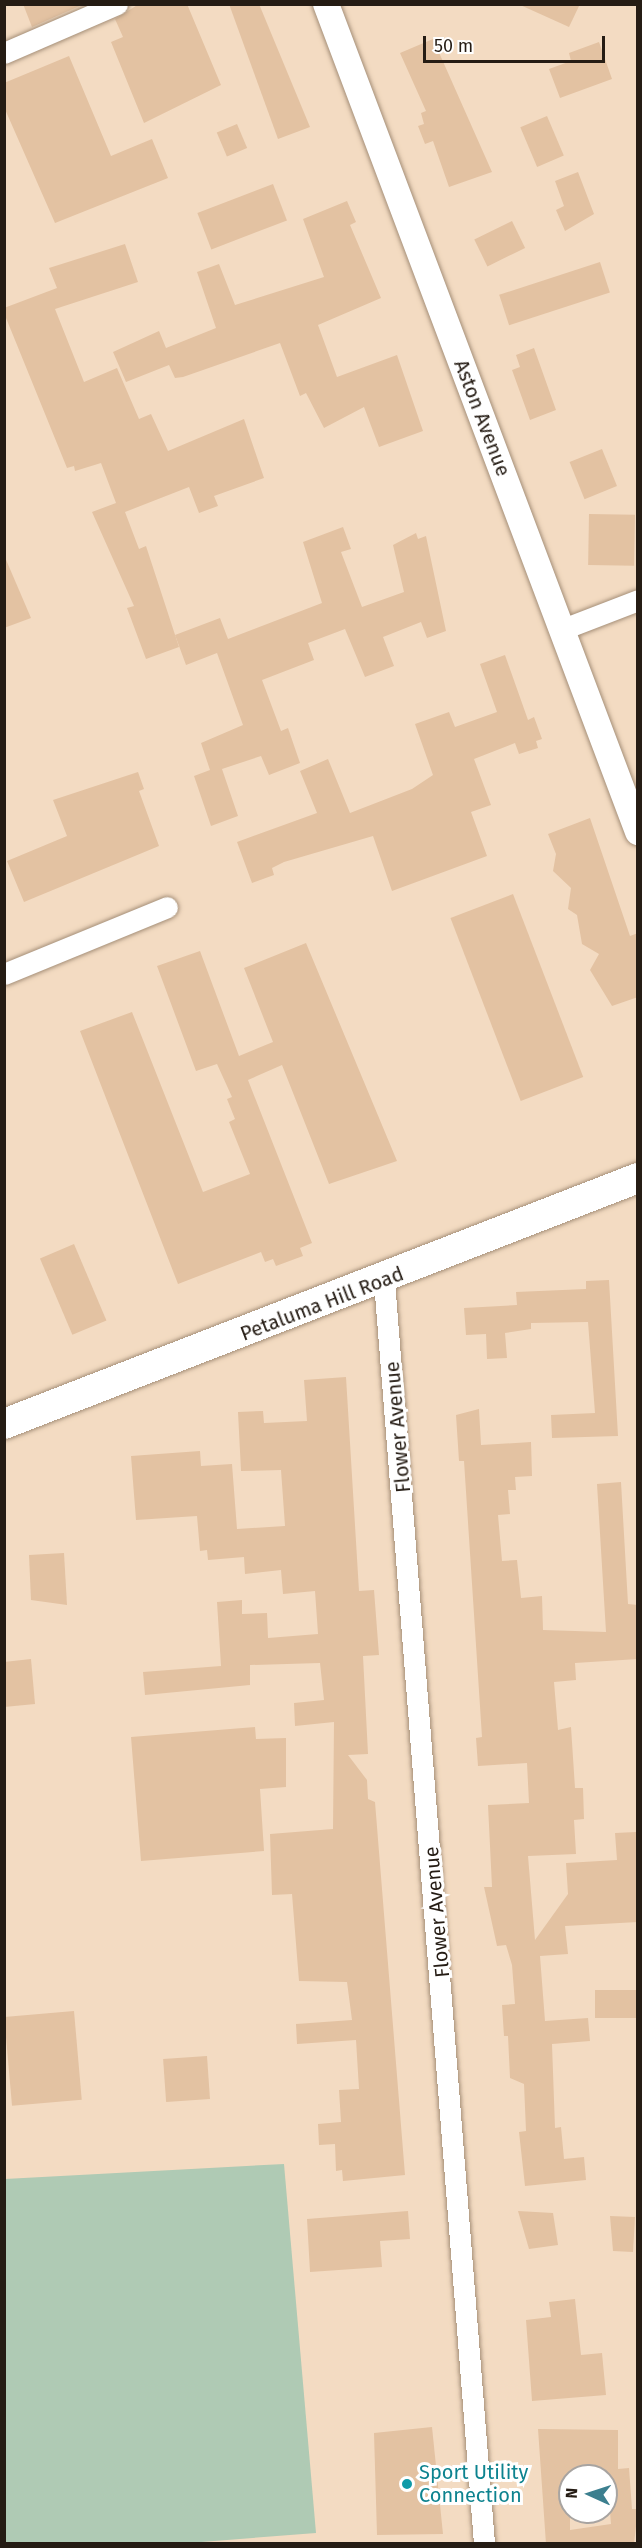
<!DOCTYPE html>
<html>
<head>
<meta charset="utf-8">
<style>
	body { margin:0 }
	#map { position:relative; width:642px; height:2548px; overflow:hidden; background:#f3dbc2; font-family:"Fira Sans",sans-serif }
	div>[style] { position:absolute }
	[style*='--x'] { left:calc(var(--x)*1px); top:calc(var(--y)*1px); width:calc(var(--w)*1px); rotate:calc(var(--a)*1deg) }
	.green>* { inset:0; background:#afcab4 }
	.building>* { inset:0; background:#e3c2a2; transform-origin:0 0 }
	.roads { filter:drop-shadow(0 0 2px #a58f78) drop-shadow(0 0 2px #a58f78) }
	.minor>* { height:21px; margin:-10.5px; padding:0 10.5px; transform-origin:10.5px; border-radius:10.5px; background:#fff }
	.tertiary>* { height:26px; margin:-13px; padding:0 13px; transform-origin:13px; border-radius:13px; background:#fff }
	.secondary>* { height:30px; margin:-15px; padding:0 15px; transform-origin:15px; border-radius:15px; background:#fff }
	.dots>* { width:16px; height:16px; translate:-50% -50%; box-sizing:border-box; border:3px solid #fff; border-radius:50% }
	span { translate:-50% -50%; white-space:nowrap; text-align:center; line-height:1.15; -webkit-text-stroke:6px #fff; paint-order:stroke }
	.street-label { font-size:20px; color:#251c14 }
	.culture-label { font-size:20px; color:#0d838f }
	.left { translate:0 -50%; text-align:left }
	.frame { position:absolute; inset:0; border:6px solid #251c14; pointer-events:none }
	.north { position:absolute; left:558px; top:2464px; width:60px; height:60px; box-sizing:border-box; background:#fff; border:2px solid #a8a4a1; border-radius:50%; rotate:273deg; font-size:16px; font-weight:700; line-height:24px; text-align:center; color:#251c14 }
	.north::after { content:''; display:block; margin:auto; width:21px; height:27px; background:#3c7f8f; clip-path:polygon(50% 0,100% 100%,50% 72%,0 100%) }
	.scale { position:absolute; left:423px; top:36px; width:182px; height:27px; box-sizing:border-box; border:3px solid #251c14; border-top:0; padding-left:8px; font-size:18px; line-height:21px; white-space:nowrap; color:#251c14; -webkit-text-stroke:4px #fff; paint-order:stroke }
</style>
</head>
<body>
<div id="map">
	<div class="green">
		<div style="clip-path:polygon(284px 2164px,316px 2533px,176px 2544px,5px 2543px,5px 2179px)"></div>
	</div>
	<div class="building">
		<div style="clip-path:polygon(23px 4px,84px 4px,32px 27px)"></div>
		<div style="clip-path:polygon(139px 4px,187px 4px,221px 85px,144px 123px,111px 42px,123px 37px,115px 19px)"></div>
		<div style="clip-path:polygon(229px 4px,259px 4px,310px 127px,278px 139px)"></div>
		<div style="clip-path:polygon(518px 4px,580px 4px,569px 27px)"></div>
		<div style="clip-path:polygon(433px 39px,492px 172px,449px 187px,433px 141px,425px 144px,418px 126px,424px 124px,421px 113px,426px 111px,400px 53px)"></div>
		<div style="clip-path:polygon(599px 42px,612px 79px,560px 98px,549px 69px,571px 61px,569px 53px)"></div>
		<div style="clip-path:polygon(69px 56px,111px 156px,152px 139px,168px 178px,55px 223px,4px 107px,4px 83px)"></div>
		<div style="left:547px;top:116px;width:43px;height:29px;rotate:67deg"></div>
		<div style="left:237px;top:124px;width:26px;height:22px;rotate:67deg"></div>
		<div style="clip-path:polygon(578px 172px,594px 214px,565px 231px,556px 210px,564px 206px,555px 181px)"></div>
		<div style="left:273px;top:184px;width:39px;height:81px;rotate:69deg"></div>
		<div style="clip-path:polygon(347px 201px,356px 222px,350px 225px,381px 298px,318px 325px,337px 377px,397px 355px,423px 431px,379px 447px,364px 407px,324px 428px,306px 393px,300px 396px,280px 343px,183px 377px,175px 378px,169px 365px,126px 382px,113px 352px,159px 331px,166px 348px,216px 328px,197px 272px,219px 264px,235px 305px,324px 277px,303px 219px)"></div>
		<div style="left:512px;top:221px;width:30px;height:42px;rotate:64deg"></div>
		<div style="clip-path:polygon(125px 244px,138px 282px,55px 309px,84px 382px,117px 368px,139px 419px,151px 414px,168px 451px,244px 419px,264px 478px,214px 496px,218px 506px,199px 513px,189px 487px,125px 512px,139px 549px,146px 546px,179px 647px,146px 659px,127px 608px,134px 606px,92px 512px,116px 503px,101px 463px,75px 471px,74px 466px,67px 468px,4px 313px,4px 308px,57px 288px,49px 268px)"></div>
		<div style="left:600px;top:262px;width:32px;height:106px;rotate:72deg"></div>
		<div style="clip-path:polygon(534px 348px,556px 410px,530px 420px,512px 370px,520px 367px,516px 355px)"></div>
		<div style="left:602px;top:449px;width:40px;height:35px;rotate:68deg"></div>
		<div style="left:589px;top:514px;width:46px;height:51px;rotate:1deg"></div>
		<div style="clip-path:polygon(343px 527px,351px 549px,341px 552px,362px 607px,404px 592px,393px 545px,416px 533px,418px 539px,426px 536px,446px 631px,427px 638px,421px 622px,383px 637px,394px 666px,365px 677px,345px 629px,308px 643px,314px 660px,262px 680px,281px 731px,288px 728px,300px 763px,269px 775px,261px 756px,222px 769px,238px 816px,211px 826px,194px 776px,210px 770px,201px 743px,243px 725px,217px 653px,186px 665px,175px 635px,220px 618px,228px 639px,322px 603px,303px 542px)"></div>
		<div style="clip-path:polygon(4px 555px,31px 618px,4px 628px)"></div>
		<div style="clip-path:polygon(505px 655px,528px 720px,534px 717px,542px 739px,536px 741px,538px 748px,519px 754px,515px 743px,474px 759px,491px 805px,471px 812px,487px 856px,392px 891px,373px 836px,284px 862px,272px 868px,274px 875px,252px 883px,237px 842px,317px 813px,300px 771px,328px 759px,350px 813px,412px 789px,433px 775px,415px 724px,449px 712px,455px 727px,497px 712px,480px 664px)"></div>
		<div style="clip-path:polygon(138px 772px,144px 789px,139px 791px,159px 846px,24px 902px,7px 861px,67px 836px,53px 800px)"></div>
		<div style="clip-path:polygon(590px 818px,630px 936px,638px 933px,638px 997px,612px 1006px,590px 970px,599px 954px,582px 944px,577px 915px,568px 909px,571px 888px,553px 871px,556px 854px,548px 834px)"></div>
		<div style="left:513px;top:894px;width:196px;height:67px;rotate:69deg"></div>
		<div style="clip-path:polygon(306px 943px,397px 1161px,329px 1184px,282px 1065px,248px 1080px,312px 1243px,300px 1248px,303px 1256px,276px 1266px,273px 1259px,265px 1262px,261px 1252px,178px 1284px,80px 1031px,132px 1012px,203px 1192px,250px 1174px,229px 1122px,235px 1119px,227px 1099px,232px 1097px,217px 1064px,196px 1071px,157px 966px,200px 951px,239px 1056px,273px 1042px,244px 968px)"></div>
		<div style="left:74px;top:1244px;width:83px;height:37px;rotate:67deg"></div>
		<div style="clip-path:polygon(609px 1280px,618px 1436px,552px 1438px,551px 1415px,595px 1413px,588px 1322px,531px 1323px,531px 1329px,505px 1333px,507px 1358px,487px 1359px,486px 1334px,466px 1335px,464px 1308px,517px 1305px,516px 1292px,586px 1289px,586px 1281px)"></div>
		<div style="clip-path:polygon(346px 1377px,359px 1591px,374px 1590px,379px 1655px,363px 1656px,368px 1754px,348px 1755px,367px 1780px,368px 1799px,375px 1802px,405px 2175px,343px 2181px,342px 2170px,336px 2171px,335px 2144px,319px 2145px,318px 2124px,341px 2122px,339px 2090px,359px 2089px,356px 2040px,297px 2044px,296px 2024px,352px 2020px,347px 1982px,299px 1981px,292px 1894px,272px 1895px,270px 1834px,333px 1829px,334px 1722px,295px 1726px,294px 1703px,324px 1700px,320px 1663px,250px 1665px,250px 1685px,145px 1695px,143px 1672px,221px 1666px,217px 1602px,242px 1600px,242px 1614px,267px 1613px,268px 1638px,318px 1634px,315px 1591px,283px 1594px,281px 1570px,245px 1574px,244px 1557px,208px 1560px,207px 1550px,200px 1551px,197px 1516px,136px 1520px,131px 1456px,200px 1451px,201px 1466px,232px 1464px,237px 1529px,285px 1526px,281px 1470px,241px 1471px,238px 1412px,263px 1411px,264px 1423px,307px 1421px,304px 1380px)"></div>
		<div style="clip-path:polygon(479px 1409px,481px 1445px,531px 1442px,532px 1476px,515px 1477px,516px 1490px,508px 1490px,510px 1514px,498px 1515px,502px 1561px,517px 1560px,521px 1598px,542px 1596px,543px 1630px,606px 1632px,597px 1484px,621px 1482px,628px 1604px,638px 1605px,638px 1659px,575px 1663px,576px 1680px,554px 1682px,558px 1730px,571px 1727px,575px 1788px,583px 1788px,584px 1819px,574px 1820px,576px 1854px,528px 1856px,535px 1940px,568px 1894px,566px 1863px,617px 1860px,615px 1833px,636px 1832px,638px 1922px,565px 1926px,568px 1954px,540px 1956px,545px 2021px,588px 2018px,590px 2041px,552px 2044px,555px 2128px,561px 2127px,564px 2159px,584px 2157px,586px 2180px,525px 2186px,519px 2132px,526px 2131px,524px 2084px,510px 2078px,508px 2036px,504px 2036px,502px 2005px,515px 2004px,512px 1965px,506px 1945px,497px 1946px,484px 1887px,492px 1887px,488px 1805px,529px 1803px,527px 1763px,478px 1766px,476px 1738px,482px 1737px,464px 1461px,459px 1461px,456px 1415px)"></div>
		<div style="clip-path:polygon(64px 1553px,67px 1605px,31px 1600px,29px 1555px)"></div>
		<div style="clip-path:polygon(31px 1659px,35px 1704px,4px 1707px,4px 1662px)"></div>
		<div style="clip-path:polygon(255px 1727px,256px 1739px,286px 1738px,286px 1787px,260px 1789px,264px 1851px,141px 1861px,131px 1737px)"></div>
		<div style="left:638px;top:1990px;width:28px;height:43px;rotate:90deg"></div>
		<div style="left:74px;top:2011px;width:89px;height:70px;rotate:85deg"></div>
		<div style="left:207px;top:2056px;width:43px;height:44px;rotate:86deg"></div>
		<div style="clip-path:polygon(408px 2211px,410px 2239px,380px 2241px,382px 2267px,310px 2272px,307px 2219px)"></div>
		<div style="clip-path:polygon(518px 2211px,553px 2213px,558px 2245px,529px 2249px)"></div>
		<div style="clip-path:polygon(610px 2216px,635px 2217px,633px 2252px,613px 2251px)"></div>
		<div style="clip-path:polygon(575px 2299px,581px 2355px,602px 2353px,606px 2395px,532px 2401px,526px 2320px,551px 2317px,549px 2302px)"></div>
		<div style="clip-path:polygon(432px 2427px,443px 2534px,377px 2535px,374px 2433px)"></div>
		<div style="clip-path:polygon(evenodd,538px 2429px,618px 2430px,618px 2469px,629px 2468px,632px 2509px,638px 2509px,634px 2544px,546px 2544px,538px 2429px,570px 2476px,607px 2476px,611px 2524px,570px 2530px,570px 2476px)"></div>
	</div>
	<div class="roads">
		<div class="minor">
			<div style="--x:4;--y:53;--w:123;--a:-23.4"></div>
			<div style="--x:563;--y:629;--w:80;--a:-21.1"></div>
			<div style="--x:4;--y:974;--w:176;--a:-22.3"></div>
			<div style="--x:384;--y:1281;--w:1267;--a:85.47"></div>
		</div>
		<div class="tertiary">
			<div style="--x:326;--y:4;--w:885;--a:69.35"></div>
		</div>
		<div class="secondary">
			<div style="--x:4;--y:1424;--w:680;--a:-21.21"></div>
		</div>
	</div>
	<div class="dots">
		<div style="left:407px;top:2484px;background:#0f9aa8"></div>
	</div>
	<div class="street-label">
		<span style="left:482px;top:418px;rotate:69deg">Aston Avenue</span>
		<span style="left:322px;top:1304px;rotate:-21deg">Petaluma Hill Road</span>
		<span style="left:398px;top:1427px;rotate:-95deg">Flower Avenue</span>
		<span style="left:437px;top:1912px;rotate:-95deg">Flower Avenue</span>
	</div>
	<div class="culture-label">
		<span class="left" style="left:419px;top:2484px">Sport Utility<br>Connection</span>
	</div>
	<div class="frame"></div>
	<div class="north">N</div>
	<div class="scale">50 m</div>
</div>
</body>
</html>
